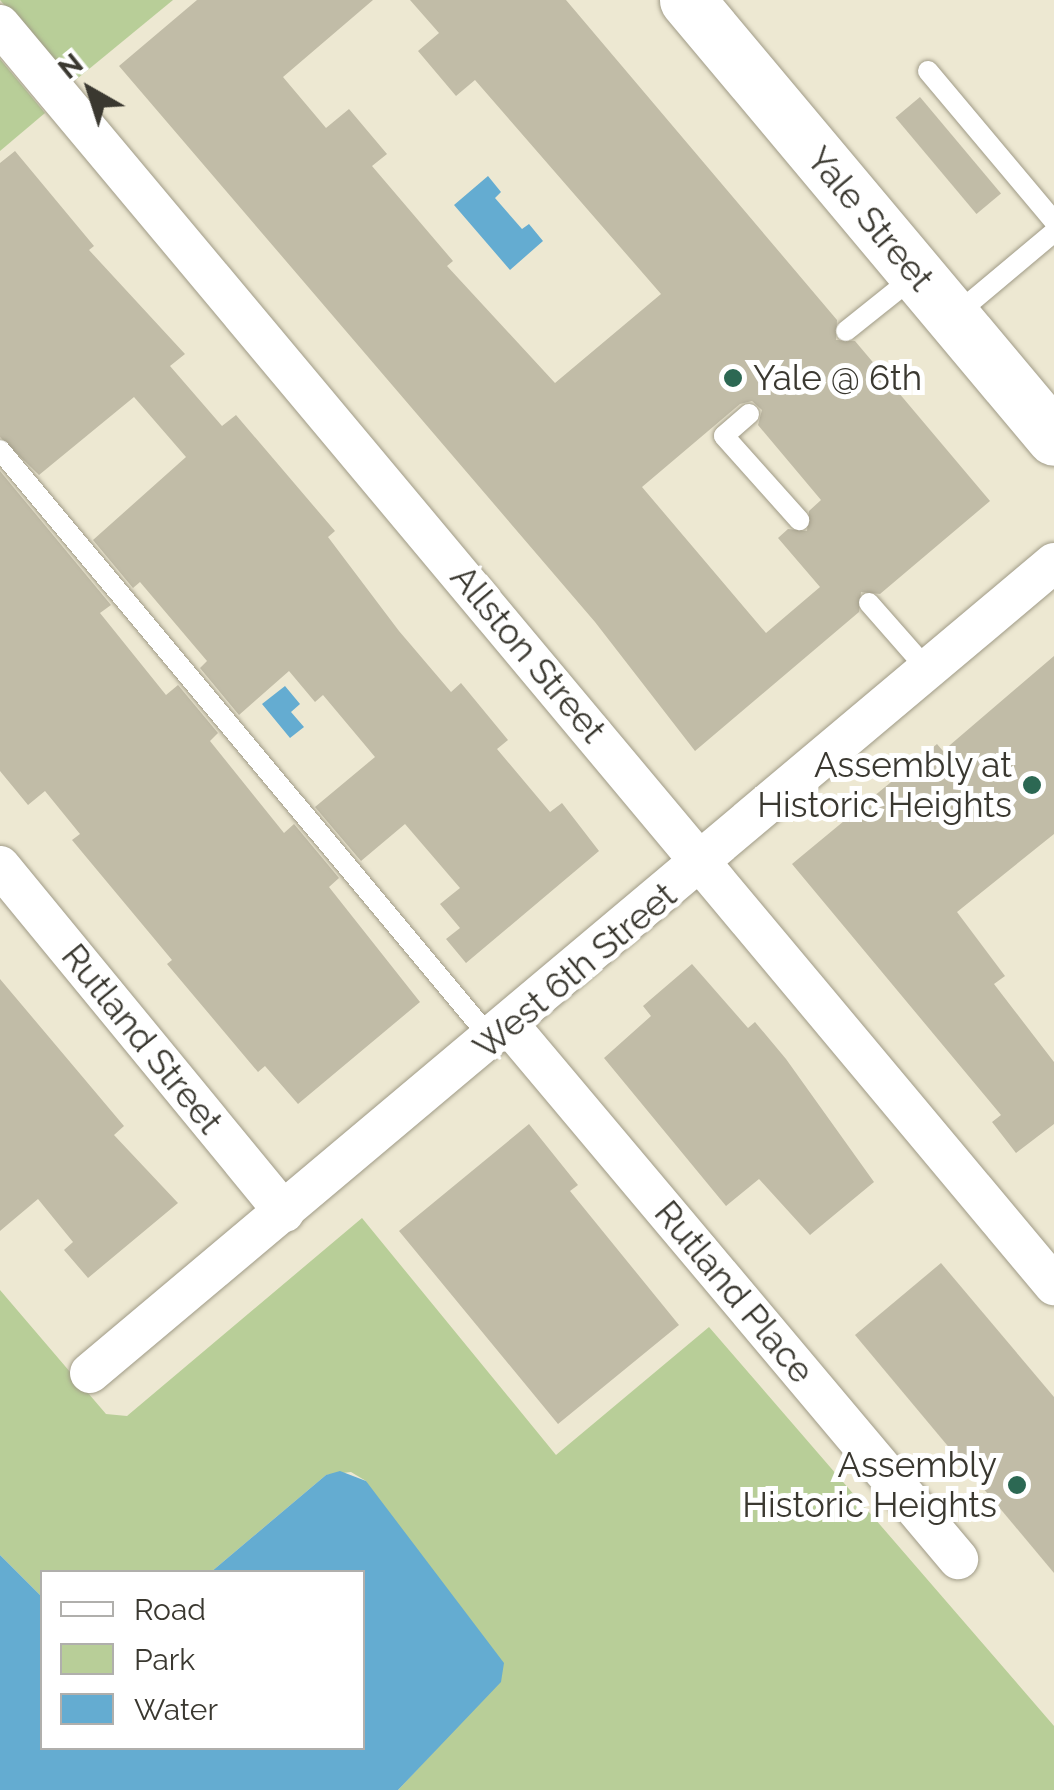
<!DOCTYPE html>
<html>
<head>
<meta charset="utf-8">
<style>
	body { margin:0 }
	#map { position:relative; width:1054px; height:1790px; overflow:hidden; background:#ede8d2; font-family:Raleway,sans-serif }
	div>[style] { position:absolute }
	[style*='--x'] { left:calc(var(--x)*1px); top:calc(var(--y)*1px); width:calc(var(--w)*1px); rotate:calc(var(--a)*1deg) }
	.green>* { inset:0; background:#b8ce98 }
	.water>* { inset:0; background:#64acd1 }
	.building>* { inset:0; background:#c1bca7; transform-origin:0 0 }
	.roads { filter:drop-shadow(0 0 2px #a09b87) drop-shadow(0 0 2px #a09b87) }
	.lane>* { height:20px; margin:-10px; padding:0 10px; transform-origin:10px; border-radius:10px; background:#fff }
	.street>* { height:40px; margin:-20px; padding:0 20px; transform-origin:20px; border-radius:20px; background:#fff }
	.secondary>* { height:55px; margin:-27.5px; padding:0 27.5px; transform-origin:27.5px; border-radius:27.5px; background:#fff }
	.dots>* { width:28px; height:28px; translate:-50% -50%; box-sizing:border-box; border:5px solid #fff; border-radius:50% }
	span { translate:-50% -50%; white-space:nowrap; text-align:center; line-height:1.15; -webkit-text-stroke:10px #fff; paint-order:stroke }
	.street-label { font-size:35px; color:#3a3830 }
	.poi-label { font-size:35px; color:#3a3830 }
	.left { translate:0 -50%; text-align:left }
	.right { translate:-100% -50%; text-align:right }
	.legend { position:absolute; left:40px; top:1570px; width:325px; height:180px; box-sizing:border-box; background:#fff; border:2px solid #b0afac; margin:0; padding:12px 18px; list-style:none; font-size:30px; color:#3a3830 }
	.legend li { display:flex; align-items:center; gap:20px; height:50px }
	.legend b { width:50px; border:2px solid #b0afac }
	.north { position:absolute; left:40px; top:40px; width:100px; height:100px; -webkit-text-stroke:8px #fff; paint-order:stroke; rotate:321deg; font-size:28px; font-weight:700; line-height:40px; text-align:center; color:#3a3830 }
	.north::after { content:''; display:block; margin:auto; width:35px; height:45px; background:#3a3830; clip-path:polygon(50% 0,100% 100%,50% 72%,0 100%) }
</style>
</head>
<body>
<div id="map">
	<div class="green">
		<div style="clip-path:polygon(0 0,173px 0,72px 83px)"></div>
		<div style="clip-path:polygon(0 59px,45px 113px,0 151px)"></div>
		<div style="clip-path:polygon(362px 1218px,556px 1455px,709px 1327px,1054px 1726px,1054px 1790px,398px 1790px,440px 1745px,366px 1481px,351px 1472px,326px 1475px,211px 1572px,42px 1572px,42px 1597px,0 1555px,0 1290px,106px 1414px,127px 1416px)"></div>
	</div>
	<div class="water">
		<div style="clip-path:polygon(488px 176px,501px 192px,495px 198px,522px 229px,529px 224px,543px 241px,510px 270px,454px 205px)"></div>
		<div style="clip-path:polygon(285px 686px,300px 704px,291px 712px,304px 727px,290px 738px,262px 704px)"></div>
		<div style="clip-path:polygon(340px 1471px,366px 1481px,504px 1663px,501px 1682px,398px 1790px,0 1790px,0 1555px,42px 1597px,42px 1748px,362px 1748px,362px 1572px,211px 1572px,326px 1475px)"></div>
	</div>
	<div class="building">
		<div style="clip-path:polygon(evenodd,197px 0,373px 0,283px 77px,326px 128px,349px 109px,387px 154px,372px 166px,453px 261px,447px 266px,555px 383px,661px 294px,475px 80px,456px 96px,418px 51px,439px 33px,410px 0,566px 0,837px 320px,836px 340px,855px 341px,990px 501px,880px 594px,861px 592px,859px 612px,695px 751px,595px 622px,119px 66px,197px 0,752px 401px,762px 410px,758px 425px,821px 500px,809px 511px,807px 531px,788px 529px,778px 538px,820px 587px,766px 633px,642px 487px,740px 404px,752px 401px)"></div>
		<div style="left:920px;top:97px;width:126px;height:32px;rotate:50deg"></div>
		<div style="clip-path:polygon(15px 151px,94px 246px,89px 250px,185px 354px,170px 366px,222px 426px,236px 415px,335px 531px,328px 537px,399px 631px,451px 692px,461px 683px,508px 740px,497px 749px,550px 812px,562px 803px,599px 851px,466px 963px,446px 939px,460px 928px,440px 904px,460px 888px,405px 824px,361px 861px,315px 807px,375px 757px,323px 695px,315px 702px,289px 671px,239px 715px,200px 668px,207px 661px,140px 582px,133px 588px,93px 540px,186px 457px,134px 397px,39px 475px,0 437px,0 163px)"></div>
		<div style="clip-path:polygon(0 471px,111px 605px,100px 613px,166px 695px,178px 685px,218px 733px,210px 741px,284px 833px,294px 824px,339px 878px,329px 887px,420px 1002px,298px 1104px,265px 1066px,258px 1072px,167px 964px,172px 960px,72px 840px,80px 834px,45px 791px,28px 805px,0 771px)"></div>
		<div style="clip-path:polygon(1054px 656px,1054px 834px,957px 912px,1005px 976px,994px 984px,1054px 1062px,1054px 1124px,1016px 1153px,992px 1122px,1001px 1115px,792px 864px,937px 744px,943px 751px)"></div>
		<div style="clip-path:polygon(692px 964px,748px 1028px,755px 1022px,786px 1059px,874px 1182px,810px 1235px,759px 1179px,726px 1206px,604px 1058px,651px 1016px,643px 1006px)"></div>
		<div style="clip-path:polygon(0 979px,124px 1126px,114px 1135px,178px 1203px,88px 1278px,64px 1250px,73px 1242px,38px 1199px,0 1231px)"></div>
		<div style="clip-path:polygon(529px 1124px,578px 1185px,570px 1191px,679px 1325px,558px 1424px,399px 1231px)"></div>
		<div style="clip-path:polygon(941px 1263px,1054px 1397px,1054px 1573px,855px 1335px)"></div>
	</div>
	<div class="roads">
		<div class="lane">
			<div style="--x:928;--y:71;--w:196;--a:50"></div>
			<div style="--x:954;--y:316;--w:131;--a:-40"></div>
			<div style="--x:846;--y:331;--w:88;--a:-38.6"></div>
			<div style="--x:749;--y:414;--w:33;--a:139"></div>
			<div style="--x:724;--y:436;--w:113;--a:48.2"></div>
			<div style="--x:0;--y:450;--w:770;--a:50.17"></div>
			<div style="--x:869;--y:603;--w:88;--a:48.7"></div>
		</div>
		<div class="street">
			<div style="--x:0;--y:25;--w:1643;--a:50.09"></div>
			<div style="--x:0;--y:866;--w:448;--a:50.6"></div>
			<div style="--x:509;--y:1025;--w:698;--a:49.94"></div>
			<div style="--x:90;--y:1373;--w:1259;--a:-40.04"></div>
		</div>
		<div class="secondary">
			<div style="--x:687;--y:0;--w:571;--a:50.04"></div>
		</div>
	</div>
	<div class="dots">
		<div style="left:733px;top:378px;background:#2c6853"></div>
		<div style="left:1032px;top:785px;background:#2c6853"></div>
		<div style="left:1017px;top:1485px;background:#2c6853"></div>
	</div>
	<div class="street-label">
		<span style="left:870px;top:219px;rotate:50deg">Yale Street</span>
		<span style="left:528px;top:654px;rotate:50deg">Allston Street</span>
		<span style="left:575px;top:971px;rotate:-40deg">West 6th Street</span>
		<span style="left:142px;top:1039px;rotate:51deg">Rutland Street</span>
		<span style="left:734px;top:1292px;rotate:50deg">Rutland Place</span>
	</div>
	<div class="poi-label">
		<span class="left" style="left:753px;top:378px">Yale @ 6th</span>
		<span class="right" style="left:1012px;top:785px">Assembly at<br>Historic Heights</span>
		<span class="right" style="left:997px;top:1485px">Assembly<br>Historic Heights</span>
	</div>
	<ul class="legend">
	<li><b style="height:12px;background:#fff"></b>Road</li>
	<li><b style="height:28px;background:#b8ce98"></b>Park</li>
	<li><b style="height:28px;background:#64acd1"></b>Water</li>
	</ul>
	<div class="north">N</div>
</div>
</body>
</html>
